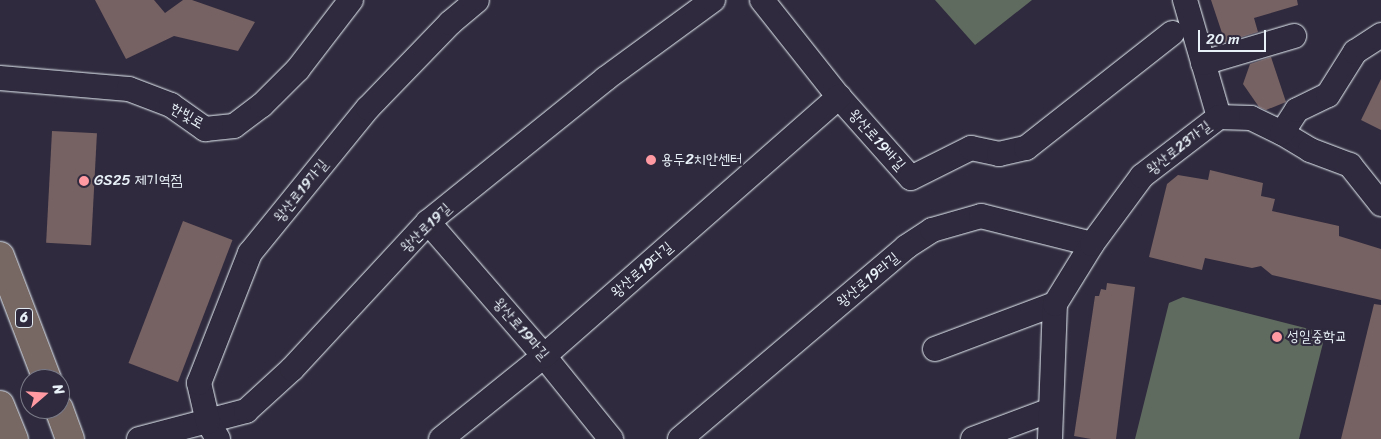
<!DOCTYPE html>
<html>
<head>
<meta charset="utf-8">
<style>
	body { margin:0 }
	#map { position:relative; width:1381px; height:439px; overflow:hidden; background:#2f2a3d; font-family:Sriracha,"Poor Story",sans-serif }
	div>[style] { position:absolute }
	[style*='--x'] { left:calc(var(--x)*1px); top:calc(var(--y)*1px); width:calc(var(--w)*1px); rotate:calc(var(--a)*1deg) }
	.green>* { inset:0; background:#606b60 }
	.building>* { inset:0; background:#766163; transform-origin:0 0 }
	.roads { filter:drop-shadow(0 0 1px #e8f1f8) drop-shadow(0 0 1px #e8f1f8) }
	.minor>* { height:24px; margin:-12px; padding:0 12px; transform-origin:12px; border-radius:12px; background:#2f2a3d }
	.primary>* { height:28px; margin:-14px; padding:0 14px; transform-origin:14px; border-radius:14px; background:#776864 }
	.dots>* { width:14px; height:14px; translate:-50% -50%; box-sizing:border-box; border:2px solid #2f2a3d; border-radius:50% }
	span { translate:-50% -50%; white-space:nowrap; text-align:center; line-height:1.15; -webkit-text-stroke:4.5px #2f2a3d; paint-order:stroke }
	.shield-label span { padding:1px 4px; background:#2f2a3d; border:1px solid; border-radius:4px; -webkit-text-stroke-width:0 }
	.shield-label { font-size:14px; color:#e8f1f8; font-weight:700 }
	.street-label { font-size:15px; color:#e8f1f8 }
	.poi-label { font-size:15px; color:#e8f1f8 }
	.left { translate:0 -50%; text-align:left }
	.north { position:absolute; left:20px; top:369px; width:50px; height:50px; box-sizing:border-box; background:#2f2a3d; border:1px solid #797a88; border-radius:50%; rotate:71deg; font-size:14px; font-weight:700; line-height:20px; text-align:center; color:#e8f1f8 }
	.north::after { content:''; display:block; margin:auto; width:18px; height:22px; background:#ff9aa2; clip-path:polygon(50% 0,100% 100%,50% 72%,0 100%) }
	.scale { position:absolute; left:1198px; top:30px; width:68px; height:22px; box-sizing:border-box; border:2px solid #e8f1f8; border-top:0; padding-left:6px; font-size:15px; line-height:18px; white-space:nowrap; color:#e8f1f8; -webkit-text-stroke:4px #2f2a3d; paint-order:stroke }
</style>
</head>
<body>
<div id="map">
	<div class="green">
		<div style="clip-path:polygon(935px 0,1032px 0,975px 45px)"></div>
		<div style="clip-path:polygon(1183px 297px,1317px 331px,1323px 343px,1299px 439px,1135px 439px,1169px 303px)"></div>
	</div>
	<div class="building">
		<div style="clip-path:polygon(95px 0,154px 0,165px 13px,183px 0,192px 0,255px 22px,238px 51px,174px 36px,126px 59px)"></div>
		<div style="clip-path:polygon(1211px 0,1297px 0,1298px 5px,1254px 18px,1258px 32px,1225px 42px)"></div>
		<div style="clip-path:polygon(1271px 57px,1286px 102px,1266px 110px,1259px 107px,1243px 84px,1250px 64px)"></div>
		<div style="clip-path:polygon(1381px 79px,1381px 130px,1361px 120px)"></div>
		<div style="left:52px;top:131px;width:45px;height:112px;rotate:3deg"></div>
		<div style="clip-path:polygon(1210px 170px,1263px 183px,1261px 196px,1275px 199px,1272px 211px,1339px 226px,1339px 236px,1381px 249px,1381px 300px,1272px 275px,1261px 266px,1252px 268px,1205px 258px,1202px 270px,1149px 257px,1167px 184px,1178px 175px,1208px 180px)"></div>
		<div style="left:183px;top:221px;width:53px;height:152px;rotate:21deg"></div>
		<div style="clip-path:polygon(1107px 283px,1135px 287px,1116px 439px,1091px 439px,1074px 436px,1095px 296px,1099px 296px,1101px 289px,1106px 290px)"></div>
		<div style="clip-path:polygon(1374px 304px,1381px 305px,1381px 439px,1341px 439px)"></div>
	</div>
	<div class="roads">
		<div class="minor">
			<div style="--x:762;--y:0;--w:124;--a:51.6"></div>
			<div style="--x:839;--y:97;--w:108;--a:48.4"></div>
			<div style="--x:911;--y:178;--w:67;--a:-26.6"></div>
			<div style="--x:971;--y:148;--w:29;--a:12"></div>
			<div style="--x:999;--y:154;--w:28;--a:-13"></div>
			<div style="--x:1026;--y:148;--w:186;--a:-38.2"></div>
			<div style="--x:1185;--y:0;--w:122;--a:73.8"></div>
			<div style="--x:1203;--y:63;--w:95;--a:-16.5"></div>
			<div style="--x:0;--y:78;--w:129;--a:4.9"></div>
			<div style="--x:129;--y:89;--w:45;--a:20.9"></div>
			<div style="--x:171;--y:105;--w:42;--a:35.2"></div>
			<div style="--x:205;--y:129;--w:29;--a:-6"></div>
			<div style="--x:234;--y:126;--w:35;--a:-37"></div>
			<div style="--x:262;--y:105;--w:51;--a:-45"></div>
			<div style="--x:298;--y:69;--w:87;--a:-52.5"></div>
			<div style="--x:1282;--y:133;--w:33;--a:31"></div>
			<div style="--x:1310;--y:150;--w:43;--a:20.6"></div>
			<div style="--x:1350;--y:165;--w:50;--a:51.5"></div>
			<div style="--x:428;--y:222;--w:177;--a:49.1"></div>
			<div style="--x:544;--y:356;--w:107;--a:51.1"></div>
			<div style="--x:935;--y:349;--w:128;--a:-20.6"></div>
			<div style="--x:139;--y:439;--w:111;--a:-14.7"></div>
			<div style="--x:246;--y:411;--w:62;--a:-42.4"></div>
			<div style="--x:292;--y:369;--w:200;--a:-47.2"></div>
			<div style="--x:428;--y:222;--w:228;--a:-38.9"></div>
			<div style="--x:605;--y:79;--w:134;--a:-36.2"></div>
			<div style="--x:218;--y:439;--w:20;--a:-120"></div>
			<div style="--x:208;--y:422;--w:40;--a:-103"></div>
			<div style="--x:199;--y:383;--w:140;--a:-68.6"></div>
			<div style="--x:250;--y:253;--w:187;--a:-50.9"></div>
			<div style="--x:368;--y:108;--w:118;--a:-46"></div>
			<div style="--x:450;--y:23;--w:35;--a:-40"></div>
			<div style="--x:441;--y:439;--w:132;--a:-38.9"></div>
			<div style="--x:544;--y:356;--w:393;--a:-41.3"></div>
			<div style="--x:680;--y:439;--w:297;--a:-40.3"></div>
			<div style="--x:906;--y:247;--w:31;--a:-33"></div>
			<div style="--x:932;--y:230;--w:51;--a:-15.9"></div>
			<div style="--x:981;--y:216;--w:114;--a:14.2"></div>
			<div style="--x:973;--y:439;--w:83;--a:-20.4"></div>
			<div style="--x:1050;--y:439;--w:135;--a:-87.9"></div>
			<div style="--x:1055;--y:304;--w:70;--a:-58.3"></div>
			<div style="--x:1092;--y:244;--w:84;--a:-53.7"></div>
			<div style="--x:1142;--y:176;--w:97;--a:-37.5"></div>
			<div style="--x:1219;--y:117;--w:32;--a:2"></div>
			<div style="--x:1251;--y:118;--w:34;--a:26"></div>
			<div style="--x:1282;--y:133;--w:27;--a:-57"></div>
			<div style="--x:1297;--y:110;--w:34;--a:-26"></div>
			<div style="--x:1328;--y:95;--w:51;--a:-57.9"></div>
			<div style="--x:1355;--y:52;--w:31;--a:-33"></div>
		</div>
		<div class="primary">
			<div style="--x:0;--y:256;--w:132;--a:69.1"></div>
			<div style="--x:0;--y:405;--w:37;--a:68"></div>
			<div style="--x:59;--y:409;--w:32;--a:70"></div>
		</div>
	</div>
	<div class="dots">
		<div style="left:651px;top:160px;background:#ff9aa2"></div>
		<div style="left:84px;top:181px;background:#ff9aa2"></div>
		<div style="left:1277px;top:337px;background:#ff9aa2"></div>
	</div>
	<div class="shield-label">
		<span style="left:24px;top:318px">6</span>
	</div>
	<div class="street-label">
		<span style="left:187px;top:116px;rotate:30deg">한빛로</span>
		<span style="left:877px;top:140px;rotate:48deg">왕산로19바길</span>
		<span style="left:1179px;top:148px;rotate:-38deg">왕산로23가길</span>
		<span style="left:301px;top:191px;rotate:-51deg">왕산로19가길</span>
		<span style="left:426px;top:228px;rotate:-44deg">왕산로19길</span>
		<span style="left:642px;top:270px;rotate:-41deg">왕산로19다길</span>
		<span style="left:868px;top:280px;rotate:-40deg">왕산로19라길</span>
		<span style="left:521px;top:329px;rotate:49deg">왕산로19마길</span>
	</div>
	<div class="poi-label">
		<span class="left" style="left:661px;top:160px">용두2치안센터</span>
		<span class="left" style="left:94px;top:181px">GS25 제기역점</span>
		<span class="left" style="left:1287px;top:337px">성일중학교</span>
	</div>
	<div class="north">N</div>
	<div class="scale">20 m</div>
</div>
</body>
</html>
